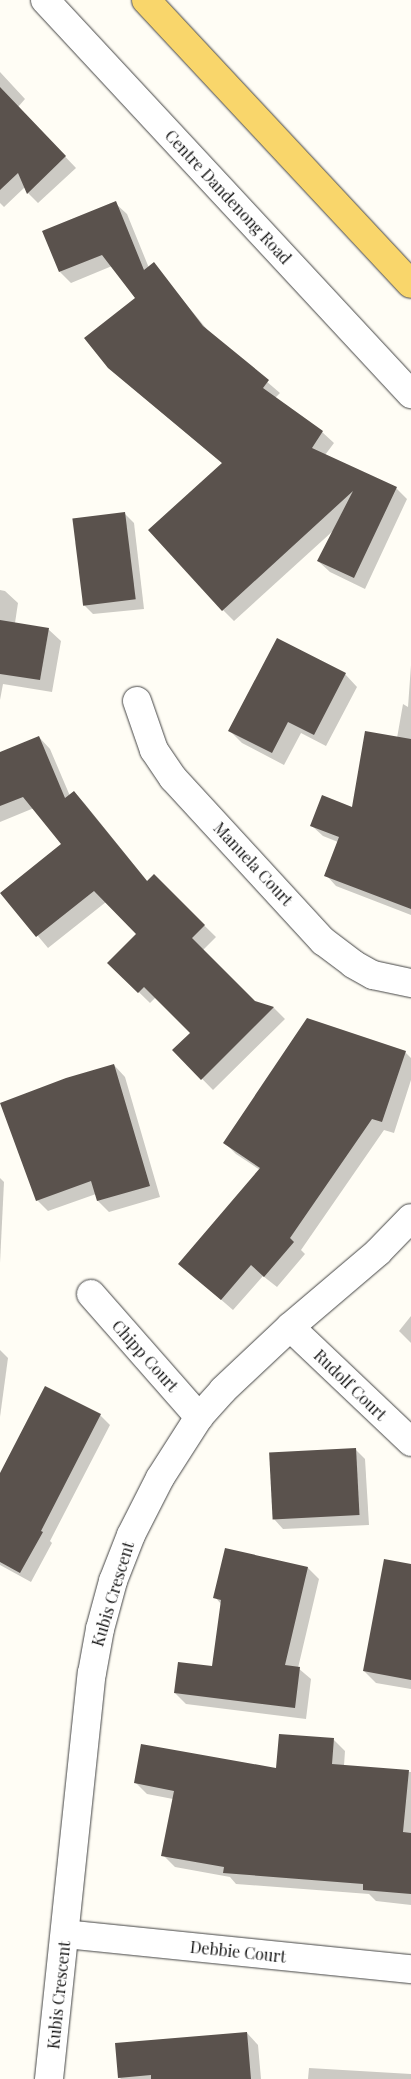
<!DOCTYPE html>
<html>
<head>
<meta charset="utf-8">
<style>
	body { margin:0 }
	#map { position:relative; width:411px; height:2079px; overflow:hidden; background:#fffdf5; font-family:"Playfair Display",serif }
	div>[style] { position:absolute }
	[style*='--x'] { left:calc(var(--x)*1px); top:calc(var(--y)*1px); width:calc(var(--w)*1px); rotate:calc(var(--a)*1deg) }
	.shadow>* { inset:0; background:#0003 }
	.building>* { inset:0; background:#5a524d; transform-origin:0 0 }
	.roads { filter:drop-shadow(0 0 1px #444) drop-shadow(0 0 1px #444) }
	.minor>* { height:28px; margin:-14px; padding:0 14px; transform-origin:14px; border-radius:14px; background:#fff }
	.major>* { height:28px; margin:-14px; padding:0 14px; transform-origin:14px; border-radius:14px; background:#f9d66b }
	span { translate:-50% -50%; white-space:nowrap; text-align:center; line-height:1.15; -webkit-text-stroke:5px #fff; paint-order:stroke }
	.street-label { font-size:16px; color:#111 }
</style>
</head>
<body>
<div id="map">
	<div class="shadow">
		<div style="clip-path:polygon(0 72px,25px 99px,18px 107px,76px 168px,38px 203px,28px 193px,25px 187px,4px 207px,0 203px)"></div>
		<div style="clip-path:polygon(115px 203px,127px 214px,149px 268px,153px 264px,210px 333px,280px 393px,275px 398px,322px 432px,334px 443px,325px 455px,396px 488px,407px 499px,365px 589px,330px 572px,318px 561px,334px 530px,234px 621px,223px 610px,223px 464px,109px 368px,137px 299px,112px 266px,71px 283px,60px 272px)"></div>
		<div style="clip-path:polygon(124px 513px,134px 523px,144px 609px,93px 614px,83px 604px)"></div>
		<div style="clip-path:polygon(0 590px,5px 591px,18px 603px,15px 623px,48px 629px,61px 641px,52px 692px,3px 684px,0 700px)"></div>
		<div style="clip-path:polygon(411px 665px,411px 915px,336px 886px,326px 875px,338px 842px,323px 836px,312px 826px,353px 808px,397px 738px,403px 704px,408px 707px)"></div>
		<div style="clip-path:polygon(345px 674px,357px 687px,326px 746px,301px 733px,284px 765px,242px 743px,230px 731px)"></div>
		<div style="clip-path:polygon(39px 737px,50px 749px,70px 796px,74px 792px,85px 804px,148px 882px,154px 876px,216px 937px,203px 950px,254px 1002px,274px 1008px,285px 1019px,213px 1090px,174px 1050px,192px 1033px,156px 997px,150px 1003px,109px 963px,138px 934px,106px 902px,48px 948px,2px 893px,63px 845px,34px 808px,0 822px,0 754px)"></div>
		<div style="clip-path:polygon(405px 1052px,411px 1058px,411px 1080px,394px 1133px,384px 1130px,301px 1250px,305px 1254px,277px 1287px,263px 1276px,233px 1310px,180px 1264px,260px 1170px,236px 1154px,225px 1143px)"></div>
		<div style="clip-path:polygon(114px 1065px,125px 1077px,160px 1197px,109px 1212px,98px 1201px,96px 1194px,48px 1211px,37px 1200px)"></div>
		<div style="clip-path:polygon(0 1178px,4px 1182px,0 1263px)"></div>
		<div style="clip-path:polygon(411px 1316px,411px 1343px,399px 1331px)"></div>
		<div style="clip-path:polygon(0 1350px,8px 1358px,0 1417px)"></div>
		<div style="clip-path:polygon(100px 1415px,110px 1425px,50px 1541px,52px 1543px,31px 1582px,0 1565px,0 1476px)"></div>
		<div style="clip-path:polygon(355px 1449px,365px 1459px,369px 1525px,283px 1529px,274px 1519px)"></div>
		<div style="clip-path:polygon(226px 1549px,308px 1568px,319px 1579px,298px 1668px,311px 1679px,306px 1719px,186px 1704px,175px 1693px,214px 1668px,221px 1604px,215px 1597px)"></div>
		<div style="clip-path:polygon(411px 1565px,411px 1689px,376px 1683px,364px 1671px)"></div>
		<div style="clip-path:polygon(334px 1740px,345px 1751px,344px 1766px,411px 1772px,411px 1905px,376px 1901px,369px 1894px,236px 1884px,230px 1877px,175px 1867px,163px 1855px,173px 1799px,147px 1794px,135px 1782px,277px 1770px)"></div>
		<div style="clip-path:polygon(247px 2033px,258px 2045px,261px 2079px,121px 2079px,119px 2077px)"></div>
		<div style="clip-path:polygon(309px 2068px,411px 2074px,411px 2079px,308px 2079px)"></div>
	</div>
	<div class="building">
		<div style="clip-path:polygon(0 87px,66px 156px,27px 194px,18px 173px,0 190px)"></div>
		<div style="clip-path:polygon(116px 201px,144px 270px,154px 262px,203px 326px,269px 380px,263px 388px,323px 431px,312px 448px,397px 487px,354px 578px,317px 561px,353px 491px,222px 611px,148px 530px,222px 463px,108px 368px,84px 338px,135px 298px,102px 255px,59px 272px,42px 231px)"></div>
		<div style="left:125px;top:512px;width:88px;height:53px;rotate:83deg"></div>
		<div style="clip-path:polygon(0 620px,49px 628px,40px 680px,0 674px)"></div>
		<div style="clip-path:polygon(277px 638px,346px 673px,314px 735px,288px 722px,272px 753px,228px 731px)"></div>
		<div style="clip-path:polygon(365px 731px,411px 739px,411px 909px,324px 876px,339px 837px,310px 826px,322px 795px,352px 807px)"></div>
		<div style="clip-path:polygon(39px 736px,65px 798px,74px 791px,147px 881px,154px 874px,205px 925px,192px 938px,255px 1001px,274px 1007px,201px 1080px,172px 1050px,190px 1033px,144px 987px,138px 993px,107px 963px,136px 934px,94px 891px,36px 937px,0 893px,61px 844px,23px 797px,0 806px,0 752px)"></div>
		<div style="clip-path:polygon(307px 1018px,406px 1051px,382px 1122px,372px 1119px,290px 1238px,294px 1242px,264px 1277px,251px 1265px,221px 1300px,178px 1264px,260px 1168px,223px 1143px)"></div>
		<div style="clip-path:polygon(114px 1064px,150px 1186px,97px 1201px,91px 1181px,36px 1201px,0 1103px,66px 1078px)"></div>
		<div style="clip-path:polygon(45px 1386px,101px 1414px,41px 1531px,43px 1532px,20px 1573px,0 1562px,0 1473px)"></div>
		<div style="left:356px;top:1448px;width:67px;height:87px;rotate:87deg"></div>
		<div style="clip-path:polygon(225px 1548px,308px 1567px,285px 1665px,300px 1667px,295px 1708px,174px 1693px,178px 1662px,212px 1666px,221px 1600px,213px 1598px)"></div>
		<div style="clip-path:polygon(384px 1559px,411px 1564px,411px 1680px,363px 1671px)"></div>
		<div style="clip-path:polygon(279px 1734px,334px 1738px,332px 1764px,409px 1770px,403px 1832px,411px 1833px,411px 1894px,363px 1890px,363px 1884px,223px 1873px,224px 1867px,161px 1856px,174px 1791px,134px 1783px,141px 1744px,276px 1768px)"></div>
		<div style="clip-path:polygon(247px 2032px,251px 2079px,151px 2079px,151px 2075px,118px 2078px,115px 2043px)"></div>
	</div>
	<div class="roads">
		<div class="minor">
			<div style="--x:45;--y:0;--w:538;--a:47.11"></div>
			<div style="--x:137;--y:701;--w:52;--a:70.9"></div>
			<div style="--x:154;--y:750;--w:34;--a:56"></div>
			<div style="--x:173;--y:778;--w:222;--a:47.4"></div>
			<div style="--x:323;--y:941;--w:38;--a:37"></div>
			<div style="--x:353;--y:964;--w:23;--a:29"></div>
			<div style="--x:373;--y:975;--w:39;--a:12"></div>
			<div style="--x:91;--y:1294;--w:164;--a:48.7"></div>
			<div style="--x:290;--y:1327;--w:167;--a:43.5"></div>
			<div style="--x:65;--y:1934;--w:348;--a:5.8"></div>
			<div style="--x:49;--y:2079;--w:408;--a:-84"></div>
			<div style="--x:92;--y:1673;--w:45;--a:-79.7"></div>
			<div style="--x:100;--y:1629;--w:50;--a:-74.8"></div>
			<div style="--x:113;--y:1581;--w:49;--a:-68.6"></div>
			<div style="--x:131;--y:1535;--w:64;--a:-63"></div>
			<div style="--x:160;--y:1478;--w:72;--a:-57.4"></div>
			<div style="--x:199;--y:1417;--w:36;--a:-48"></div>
			<div style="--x:223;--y:1390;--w:92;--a:-43.2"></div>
			<div style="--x:290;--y:1327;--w:116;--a:-40.4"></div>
			<div style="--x:378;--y:1252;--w:47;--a:-45.9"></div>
		</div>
		<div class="major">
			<div style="--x:146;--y:0;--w:388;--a:47"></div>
		</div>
	</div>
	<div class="street-label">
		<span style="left:228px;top:197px;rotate:47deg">Centre Dandenong Road</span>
		<span style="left:253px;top:864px;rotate:47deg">Manuela Court</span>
		<span style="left:145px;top:1356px;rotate:48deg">Chipp Court</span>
		<span style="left:350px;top:1385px;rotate:44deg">Rudolf Court</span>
		<span style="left:113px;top:1594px;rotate:-73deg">Kubis Crescent</span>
		<span style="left:238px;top:1952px;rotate:6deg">Debbie Court</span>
		<span style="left:59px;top:1995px;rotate:-84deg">Kubis Crescent</span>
	</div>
</div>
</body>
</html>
